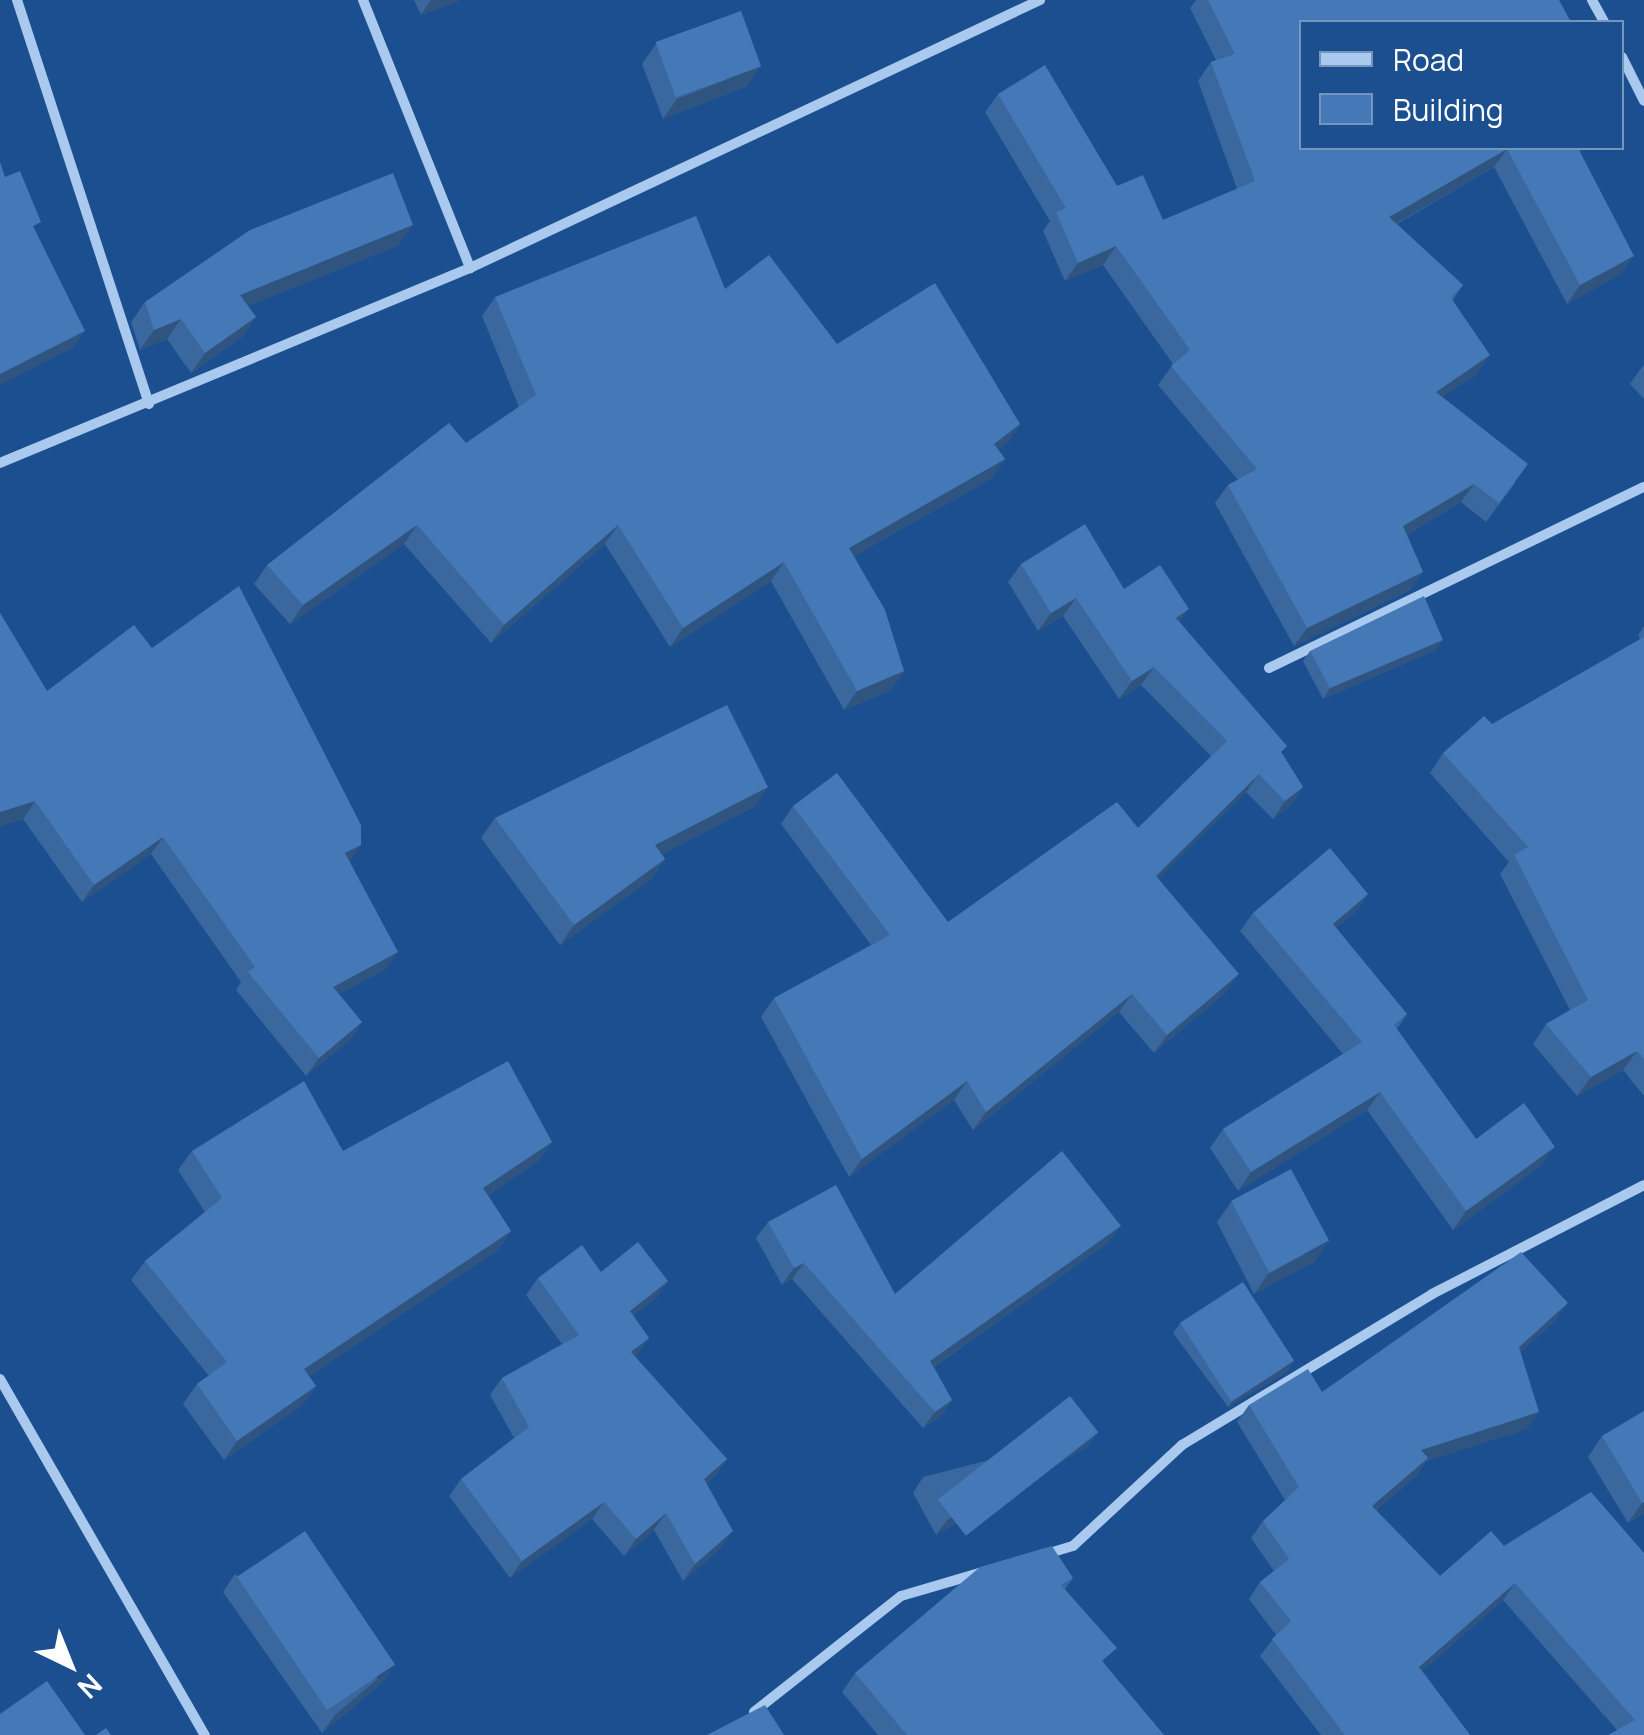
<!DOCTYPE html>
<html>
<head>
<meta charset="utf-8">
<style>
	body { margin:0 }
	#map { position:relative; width:1644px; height:1735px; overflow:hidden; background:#1b4f8f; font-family:Manrope,sans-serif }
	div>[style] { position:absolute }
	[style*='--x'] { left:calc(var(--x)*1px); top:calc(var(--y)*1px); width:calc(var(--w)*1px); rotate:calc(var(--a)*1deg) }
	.minor>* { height:10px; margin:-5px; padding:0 5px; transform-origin:5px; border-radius:5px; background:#a9c9ee }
	.wall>* { inset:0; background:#3a679d }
	.shaded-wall>* { inset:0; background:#305480 }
	.building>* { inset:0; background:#4478b7; transform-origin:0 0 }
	span { translate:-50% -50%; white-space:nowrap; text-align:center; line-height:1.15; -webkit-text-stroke:8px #1b4f8f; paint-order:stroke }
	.legend { position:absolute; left:1299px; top:20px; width:325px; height:130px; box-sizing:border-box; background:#1b4f8f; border:2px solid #7695bc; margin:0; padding:12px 18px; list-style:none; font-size:30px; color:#fff }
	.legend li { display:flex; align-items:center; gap:20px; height:50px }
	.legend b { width:50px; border:2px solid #7695bc }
	.north { position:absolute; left:20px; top:1615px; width:100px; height:100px; -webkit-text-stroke:8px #1b4f8f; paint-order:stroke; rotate:137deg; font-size:28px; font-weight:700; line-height:40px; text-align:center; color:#fff }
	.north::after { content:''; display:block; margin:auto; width:35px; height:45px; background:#fff; clip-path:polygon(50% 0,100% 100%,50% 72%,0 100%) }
</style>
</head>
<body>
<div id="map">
	<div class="minor">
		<div style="--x:17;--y:0;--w:425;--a:71.9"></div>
		<div style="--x:363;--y:0;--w:289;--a:68.2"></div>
		<div style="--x:1592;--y:0;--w:25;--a:61"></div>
		<div style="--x:1622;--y:57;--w:49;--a:63.4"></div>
		<div style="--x:0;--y:463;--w:509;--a:-22.53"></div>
		<div style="--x:470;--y:268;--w:630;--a:-25.18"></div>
		<div style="--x:1269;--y:668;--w:416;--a:-25.8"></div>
		<div style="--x:0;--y:1379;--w:411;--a:60.1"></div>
		<div style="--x:1043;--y:1555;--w:31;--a:-17"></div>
		<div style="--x:1073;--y:1546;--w:149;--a:-42.8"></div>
		<div style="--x:1182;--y:1445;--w:292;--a:-31.1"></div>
		<div style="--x:1432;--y:1294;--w:238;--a:-27.2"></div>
		<div style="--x:754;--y:1712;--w:187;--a:-38.3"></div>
		<div style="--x:901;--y:1596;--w:85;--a:-16.3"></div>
	</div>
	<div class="wall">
		<div style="clip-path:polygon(414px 0,460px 0,421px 15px)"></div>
		<div style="clip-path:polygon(1196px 0,1559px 0,1302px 148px,1584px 148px,1579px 151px,1621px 274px,1567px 304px,1494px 167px,1397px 224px,1463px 285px,1453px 300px,1477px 374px,1442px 397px,1515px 483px,1486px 522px,1461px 502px,1407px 535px,1423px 572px,1410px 590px,1294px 646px,1215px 503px,1228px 485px,1238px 480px,1158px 385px,1173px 364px,1103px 265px,1065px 281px,1043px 231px,1050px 221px,985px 112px,998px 94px,1163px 220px,1237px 189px,1198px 81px,1211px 62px,1216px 60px,1190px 8px)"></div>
		<div style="clip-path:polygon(656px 44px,747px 86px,663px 119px,642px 64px)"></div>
		<div style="clip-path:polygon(399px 245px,248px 306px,256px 317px,242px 337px,191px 373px,167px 339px,140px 350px,131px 322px,145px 302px)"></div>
		<div style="clip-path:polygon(725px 289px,837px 344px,1020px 424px,1007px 443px,998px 449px,1005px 459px,992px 478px,854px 556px,904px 671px,891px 690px,844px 710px,771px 581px,670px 647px,605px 544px,491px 643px,404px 544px,290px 624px,254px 584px,267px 565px,466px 443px,519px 407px,482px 316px,495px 297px)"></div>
		<div style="clip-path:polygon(1644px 364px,1644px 399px,1630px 384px)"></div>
		<div style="clip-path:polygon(1021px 564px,1124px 589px,1180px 622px,1282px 753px,1303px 787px,1291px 805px,1273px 819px,1246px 792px,1158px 879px,1226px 992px,1154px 1053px,1119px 1012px,973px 1130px,954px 1100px,849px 1177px,761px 1017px,774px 998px,871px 945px,781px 824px,793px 806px,948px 922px,1138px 828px,1211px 756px,1141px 685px,1119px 699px,1063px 616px,1038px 631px,1008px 582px)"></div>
		<div style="clip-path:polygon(0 613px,47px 691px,152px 648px,350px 862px,386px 969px,339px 994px,362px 1022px,350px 1040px,306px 1076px,236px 990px,241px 982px,151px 854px,82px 902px,23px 819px,0 826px)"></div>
		<div style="clip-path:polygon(1644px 626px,1644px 1096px,1623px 1070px,1577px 1096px,1533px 1044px,1546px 1024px,1570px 1010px,1500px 874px,1509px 862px,1430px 773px,1443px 753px,1640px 639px,1638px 635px)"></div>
		<div style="clip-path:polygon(1436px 650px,1323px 699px,1303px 661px,1310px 651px)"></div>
		<div style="clip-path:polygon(768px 787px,754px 807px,662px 854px,665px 859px,651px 879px,560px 945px,481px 838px,495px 818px)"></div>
		<div style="clip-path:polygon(1368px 894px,1355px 912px,1336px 928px,1407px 1014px,1397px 1029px,1476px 1139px,1542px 1165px,1453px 1230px,1367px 1110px,1238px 1191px,1210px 1148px,1223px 1129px,1343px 1054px,1240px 931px,1253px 913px)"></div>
		<div style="clip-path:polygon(552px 1142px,538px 1161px,488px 1195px,511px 1231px,498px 1250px,309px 1376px,316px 1386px,302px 1405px,224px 1460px,183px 1404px,197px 1384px,209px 1376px,131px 1280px,145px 1261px,205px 1212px,178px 1170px,192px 1151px,343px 1151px)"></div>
		<div style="clip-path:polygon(1231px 1202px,1315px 1261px,1254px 1294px,1217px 1222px)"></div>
		<div style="clip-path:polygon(768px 1222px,895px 1294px,1109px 1242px,934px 1367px,952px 1400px,940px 1417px,923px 1428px,792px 1279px,782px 1285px,756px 1238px)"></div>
		<div style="clip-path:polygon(601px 1272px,668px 1281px,656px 1298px,633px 1316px,649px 1338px,635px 1357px,727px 1459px,715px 1476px,707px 1483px,721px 1548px,683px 1581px,654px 1530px,624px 1556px,592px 1519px,510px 1578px,449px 1496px,461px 1479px,514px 1438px,490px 1395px,502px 1378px,562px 1344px,526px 1295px,538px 1278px)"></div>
		<div style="clip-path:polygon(1556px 1320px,1520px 1352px,1527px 1429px,1426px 1461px,1417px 1475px,1376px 1510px,1440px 1576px,1504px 1546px,1591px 1492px,1644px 1735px,1617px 1730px,1503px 1600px,1422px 1671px,1470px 1735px,1321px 1735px,1260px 1656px,1276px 1635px,1249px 1599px,1260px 1582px,1274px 1571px,1251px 1538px,1263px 1521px,1285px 1500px,1237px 1422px,1249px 1405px,1322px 1392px)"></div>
		<div style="clip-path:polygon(1180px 1323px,1287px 1372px,1228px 1407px,1173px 1333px)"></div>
		<div style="clip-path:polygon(1644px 1411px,1644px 1513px,1628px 1523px,1588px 1457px,1602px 1436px)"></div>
		<div style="clip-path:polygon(1098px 1432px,1087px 1447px,936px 1535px,913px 1493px,923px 1477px)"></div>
		<div style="clip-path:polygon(235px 1574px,383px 1682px,322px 1733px,223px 1592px)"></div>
		<div style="clip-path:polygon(1073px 1578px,1065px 1589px,1105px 1665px,1164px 1735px,878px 1735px,842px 1692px,855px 1673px)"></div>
	</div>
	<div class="shaded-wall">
		<div style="clip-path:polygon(431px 0,460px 0,421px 15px)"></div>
		<div style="clip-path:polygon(761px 66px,747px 86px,663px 119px,677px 99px)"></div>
		<div style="clip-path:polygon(1507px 149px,1494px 167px,1376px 235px,1389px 217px)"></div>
		<div style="clip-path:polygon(413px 225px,399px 245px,226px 315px,240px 295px)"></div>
		<div style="clip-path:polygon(1116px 246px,1103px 265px,1065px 281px,1078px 263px)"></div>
		<div style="clip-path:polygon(1634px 256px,1621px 274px,1567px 304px,1580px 285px)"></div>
		<div style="clip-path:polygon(256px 317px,242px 337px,191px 373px,205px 353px)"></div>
		<div style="clip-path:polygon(181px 319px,167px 339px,140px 350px,154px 330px)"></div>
		<div style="clip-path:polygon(85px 331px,73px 348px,0 385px,0 374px)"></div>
		<div style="clip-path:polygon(1490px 355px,1477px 374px,1423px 410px,1436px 392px)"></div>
		<div style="clip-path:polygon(1020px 424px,1007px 443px,981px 462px,994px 444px)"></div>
		<div style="clip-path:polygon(1005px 459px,992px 478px,836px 566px,849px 548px)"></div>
		<div style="clip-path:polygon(1474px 484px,1461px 502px,1390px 545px,1403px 526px)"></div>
		<div style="clip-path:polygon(417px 525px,404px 544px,290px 624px,303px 605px)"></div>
		<div style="clip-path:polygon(618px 525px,605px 544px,491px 643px,504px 625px)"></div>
		<div style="clip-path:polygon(784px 562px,771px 581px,670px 647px,683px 628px)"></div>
		<div style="clip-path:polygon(1423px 572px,1410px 590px,1294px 646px,1307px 628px)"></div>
		<div style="clip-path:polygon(1076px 598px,1063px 616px,1038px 631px,1051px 613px)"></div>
		<div style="clip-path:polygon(1189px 609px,1176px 627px,1176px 618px)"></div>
		<div style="clip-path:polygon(1443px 640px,1436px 650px,1323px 699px,1330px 688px)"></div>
		<div style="clip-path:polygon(1154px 667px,1141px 685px,1119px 699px,1132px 681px)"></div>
		<div style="clip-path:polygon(904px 671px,891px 690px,844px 710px,857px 691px)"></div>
		<div style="clip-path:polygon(1259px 774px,1246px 792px,1143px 894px,1156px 876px)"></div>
		<div style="clip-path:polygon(768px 787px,754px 807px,641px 865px,655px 845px)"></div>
		<div style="clip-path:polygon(1303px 787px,1291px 805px,1273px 819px,1285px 801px)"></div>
		<div style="clip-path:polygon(35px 801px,23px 819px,0 826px,0 812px)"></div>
		<div style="clip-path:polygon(163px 837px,151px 854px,82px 902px,94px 885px)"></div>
		<div style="clip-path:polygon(361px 845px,349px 862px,345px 853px)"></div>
		<div style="clip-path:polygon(665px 859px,651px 879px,560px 945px,574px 925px)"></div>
		<div style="clip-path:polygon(1368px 894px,1355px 912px,1320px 943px,1333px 924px)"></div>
		<div style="clip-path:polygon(398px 952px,386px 969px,321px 1004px,333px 987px)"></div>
		<div style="clip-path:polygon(1239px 974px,1226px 992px,1154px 1053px,1167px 1035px)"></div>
		<div style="clip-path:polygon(1132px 994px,1119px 1012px,973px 1130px,986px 1112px)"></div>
		<div style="clip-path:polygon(362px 1022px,350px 1040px,306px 1076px,319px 1058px)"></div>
		<div style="clip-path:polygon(1637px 1051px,1623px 1070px,1577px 1096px,1591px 1077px)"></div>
		<div style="clip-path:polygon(967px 1081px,954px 1100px,849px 1177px,862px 1159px)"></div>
		<div style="clip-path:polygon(1380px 1092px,1367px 1110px,1238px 1191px,1251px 1172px)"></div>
		<div style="clip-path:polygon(552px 1142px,538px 1161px,470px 1208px,483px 1188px)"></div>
		<div style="clip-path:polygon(1555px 1147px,1542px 1165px,1453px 1230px,1466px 1211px)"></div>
		<div style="clip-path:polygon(1121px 1226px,1109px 1242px,919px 1377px,930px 1361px)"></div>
		<div style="clip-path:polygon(511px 1231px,498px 1250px,291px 1389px,304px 1369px)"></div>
		<div style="clip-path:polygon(1329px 1241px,1315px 1261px,1254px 1294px,1268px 1274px)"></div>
		<div style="clip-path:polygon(804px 1263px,792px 1279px,782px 1285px,794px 1268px)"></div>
		<div style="clip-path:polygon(668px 1281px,656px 1298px,618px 1328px,630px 1311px)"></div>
		<div style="clip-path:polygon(1568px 1303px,1556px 1320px,1507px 1364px,1519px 1347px)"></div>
		<div style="clip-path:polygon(649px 1338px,637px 1355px,619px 1369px,631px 1352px)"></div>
		<div style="clip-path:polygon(1294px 1361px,1287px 1372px,1228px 1407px,1235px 1397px)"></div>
		<div style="clip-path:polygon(316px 1386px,302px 1405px,224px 1460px,237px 1441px)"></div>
		<div style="clip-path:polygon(952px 1400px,940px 1417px,923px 1428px,935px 1412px)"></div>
		<div style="clip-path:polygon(1539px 1412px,1527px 1429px,1426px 1461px,1417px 1475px,1360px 1523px,1372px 1506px,1421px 1450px)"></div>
		<div style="clip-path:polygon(1098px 1432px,1087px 1447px,936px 1535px,947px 1520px)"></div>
		<div style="clip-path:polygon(727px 1459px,715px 1476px,692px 1496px,704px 1479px)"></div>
		<div style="clip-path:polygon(604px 1502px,592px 1519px,510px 1578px,522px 1561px)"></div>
		<div style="clip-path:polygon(1644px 1502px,1644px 1513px,1628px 1523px,1642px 1503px)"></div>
		<div style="clip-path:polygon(666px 1513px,654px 1530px,624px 1556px,636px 1539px)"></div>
		<div style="clip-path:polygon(733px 1531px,721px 1548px,683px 1581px,695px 1564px)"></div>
		<div style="clip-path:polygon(1515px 1583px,1503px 1600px,1407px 1684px,1419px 1667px)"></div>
		<div style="clip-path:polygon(395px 1664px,383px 1682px,322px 1733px,335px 1715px)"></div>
	</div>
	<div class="building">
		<div style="clip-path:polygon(1208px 0,1559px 0,1571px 22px,1302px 22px,1302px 148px,1578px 148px,1634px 256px,1580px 285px,1507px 149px,1389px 217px,1463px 285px,1451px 298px,1490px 355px,1436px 392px,1528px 464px,1499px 503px,1474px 484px,1403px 526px,1423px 572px,1307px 628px,1228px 485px,1257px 469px,1171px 366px,1190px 350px,1116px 246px,1078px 263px,1056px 212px,1066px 208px,998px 94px,1045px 65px,1117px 186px,1143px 175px,1163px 220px,1255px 181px,1211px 62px,1235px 54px)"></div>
		<div style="left:741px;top:11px;width:59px;height:91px;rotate:70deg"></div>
		<div style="clip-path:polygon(0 162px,5px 177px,20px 171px,41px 222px,33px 226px,85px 331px,0 374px)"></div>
		<div style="clip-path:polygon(393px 173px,413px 225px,240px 295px,256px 317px,205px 353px,181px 319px,154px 330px,145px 302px,250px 230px)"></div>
		<div style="clip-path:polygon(696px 216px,725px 289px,769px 255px,837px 344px,935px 283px,1020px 424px,994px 444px,1005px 459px,849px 548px,885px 610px,904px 671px,857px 691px,784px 562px,683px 628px,618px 525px,504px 625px,417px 525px,303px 605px,267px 565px,449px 423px,466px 443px,536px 395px,495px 297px)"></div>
		<div style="clip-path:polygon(1085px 524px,1124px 589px,1160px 565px,1189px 609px,1176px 618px,1287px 746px,1281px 752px,1303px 787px,1285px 801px,1259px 774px,1156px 876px,1239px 974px,1167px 1035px,1132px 994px,986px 1112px,967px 1081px,862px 1159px,774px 998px,890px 935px,793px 806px,837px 773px,948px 922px,1117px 802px,1138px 828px,1227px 741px,1154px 667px,1132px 681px,1076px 598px,1051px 613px,1021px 564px)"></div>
		<div style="clip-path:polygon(239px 586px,361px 825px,361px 845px,345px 853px,398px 952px,333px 987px,362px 1022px,319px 1058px,248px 972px,255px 967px,163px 837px,94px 885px,35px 801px,0 812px,0 613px,47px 691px,134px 625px,152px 648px)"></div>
		<div style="clip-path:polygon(1424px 596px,1443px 640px,1330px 688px,1310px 651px)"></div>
		<div style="clip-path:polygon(1644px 637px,1644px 1059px,1637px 1051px,1591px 1077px,1546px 1024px,1588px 1000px,1514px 855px,1528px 847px,1443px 753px,1484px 716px,1492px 724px)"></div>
		<div style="clip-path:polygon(727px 705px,768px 787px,655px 845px,665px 859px,574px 925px,495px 818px)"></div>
		<div style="clip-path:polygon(1330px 848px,1368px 894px,1333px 924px,1407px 1014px,1394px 1025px,1476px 1139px,1524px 1103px,1555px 1147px,1466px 1211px,1380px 1092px,1251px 1172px,1223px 1129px,1362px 1042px,1253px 913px)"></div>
		<div style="clip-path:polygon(508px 1061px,552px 1142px,483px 1188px,511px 1231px,304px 1369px,316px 1386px,237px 1441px,197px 1384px,227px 1362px,145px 1261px,222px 1198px,192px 1151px,304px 1081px,343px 1151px)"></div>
		<div style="clip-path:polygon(1062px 1151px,1121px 1226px,930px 1361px,952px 1400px,935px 1412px,804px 1263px,794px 1268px,768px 1222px,836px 1185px,895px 1294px)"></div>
		<div style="left:1291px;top:1169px;width:81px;height:68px;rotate:62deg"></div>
		<div style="clip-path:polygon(638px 1242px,668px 1281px,630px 1311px,649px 1338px,631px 1352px,727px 1459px,704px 1479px,733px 1531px,695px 1564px,666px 1513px,636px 1539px,604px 1502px,522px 1561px,461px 1479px,529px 1427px,502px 1378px,579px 1335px,538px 1278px,582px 1245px,601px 1272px)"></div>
		<div style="clip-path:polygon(1521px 1252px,1568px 1303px,1519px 1347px,1539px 1412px,1421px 1450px,1428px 1458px,1372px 1506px,1440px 1576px,1491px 1531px,1504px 1546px,1591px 1492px,1644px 1553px,1644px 1735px,1608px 1735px,1635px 1720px,1515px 1583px,1419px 1667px,1470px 1735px,1345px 1735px,1272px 1639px,1291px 1621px,1260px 1582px,1289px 1559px,1263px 1521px,1299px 1487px,1249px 1405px,1308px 1369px,1322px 1392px)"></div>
		<div style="left:1243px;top:1282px;width:94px;height:75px;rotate:57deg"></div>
		<div style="left:1070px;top:1396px;width:46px;height:168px;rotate:52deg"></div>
		<div style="clip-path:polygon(1644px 1411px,1644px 1502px,1642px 1503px,1602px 1436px)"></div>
		<div style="left:305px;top:1531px;width:161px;height:82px;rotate:56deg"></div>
		<div style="clip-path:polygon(1052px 1546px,1073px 1578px,1061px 1585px,1117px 1648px,1102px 1661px,1164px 1735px,907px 1735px,855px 1673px,980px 1567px)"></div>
		<div style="clip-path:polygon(47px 1681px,85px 1735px,0 1735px,0 1714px)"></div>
		<div style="clip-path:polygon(765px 1705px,784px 1735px,707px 1735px)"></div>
		<div style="clip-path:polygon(106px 1728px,111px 1735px,96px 1735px)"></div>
	</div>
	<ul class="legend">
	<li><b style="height:12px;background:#a9c9ee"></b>Road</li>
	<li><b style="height:28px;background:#4478b7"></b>Building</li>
	</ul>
	<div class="north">N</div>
</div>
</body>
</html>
